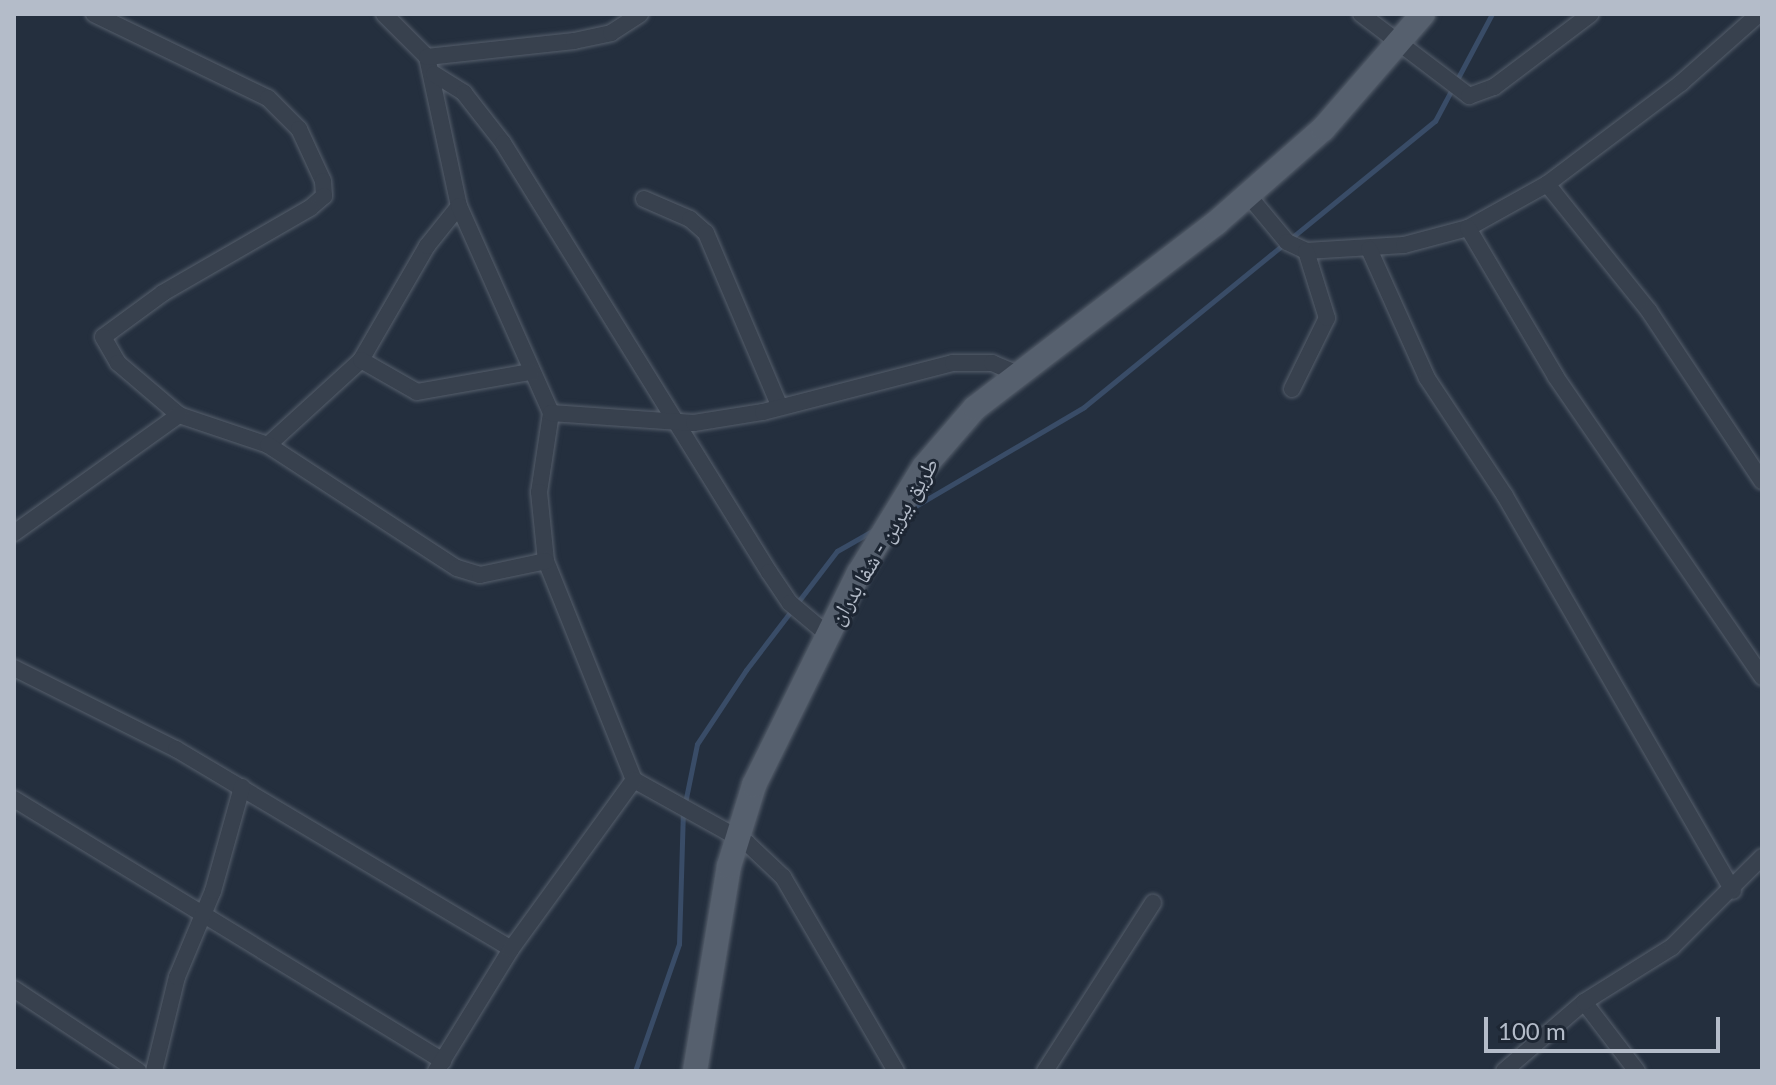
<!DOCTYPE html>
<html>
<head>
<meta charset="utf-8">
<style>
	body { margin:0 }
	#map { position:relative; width:1776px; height:1085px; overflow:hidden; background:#242f3e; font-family:Lato,"Noto Naskh Arabic",sans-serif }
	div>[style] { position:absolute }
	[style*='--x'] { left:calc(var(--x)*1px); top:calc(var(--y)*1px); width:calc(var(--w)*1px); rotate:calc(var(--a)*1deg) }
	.stream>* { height:5px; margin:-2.5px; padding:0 2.5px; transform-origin:2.5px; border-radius:2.5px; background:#394c67 }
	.roads { filter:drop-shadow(0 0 2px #565f6c) drop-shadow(0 0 2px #565f6c) }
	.minor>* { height:16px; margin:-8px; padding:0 8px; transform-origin:8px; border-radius:8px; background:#38414e }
	.primary>* { height:24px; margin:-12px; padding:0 12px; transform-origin:12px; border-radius:12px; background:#56606e }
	span { translate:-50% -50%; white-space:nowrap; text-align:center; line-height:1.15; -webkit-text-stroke:6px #1d2633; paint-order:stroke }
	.street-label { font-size:22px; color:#b4bcc9 }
	.frame { position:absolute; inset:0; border:16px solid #b4bcc9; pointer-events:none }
	.scale { position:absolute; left:1484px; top:1017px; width:236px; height:36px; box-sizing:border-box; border:4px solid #b4bcc9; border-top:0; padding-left:10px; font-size:24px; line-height:28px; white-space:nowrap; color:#b4bcc9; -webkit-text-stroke:6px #1d2633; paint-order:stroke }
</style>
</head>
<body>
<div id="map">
	<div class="stream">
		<div style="--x:907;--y:511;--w:205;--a:-30.4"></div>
		<div style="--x:1084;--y:407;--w:453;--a:-39.2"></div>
		<div style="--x:1435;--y:121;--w:121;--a:-62"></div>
		<div style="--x:685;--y:803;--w:60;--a:-78.5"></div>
		<div style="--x:697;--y:744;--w:89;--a:-56.5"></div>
		<div style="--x:746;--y:670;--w:150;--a:-52.6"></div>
		<div style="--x:837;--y:551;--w:43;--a:-29.6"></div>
		<div style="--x:635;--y:1071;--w:134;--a:-70.9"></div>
		<div style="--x:679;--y:944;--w:131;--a:-88.3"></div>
	</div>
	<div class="roads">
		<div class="minor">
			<div style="--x:94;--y:14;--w:193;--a:25.8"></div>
			<div style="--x:268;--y:98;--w:44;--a:45"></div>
			<div style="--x:299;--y:129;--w:57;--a:65.2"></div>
			<div style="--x:323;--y:181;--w:15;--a:86"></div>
			<div style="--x:324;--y:196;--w:18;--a:139"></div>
			<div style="--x:310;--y:208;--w:170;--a:150"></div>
			<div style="--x:163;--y:293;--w:74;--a:143.7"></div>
			<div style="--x:103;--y:337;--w:30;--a:60"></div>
			<div style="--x:118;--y:363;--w:80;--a:40.4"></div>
			<div style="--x:179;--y:415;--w:94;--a:18.6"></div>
			<div style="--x:268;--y:445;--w:126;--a:-42.4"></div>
			<div style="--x:361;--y:360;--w:132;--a:-59.9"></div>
			<div style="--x:427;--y:246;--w:51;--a:-51.3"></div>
			<div style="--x:384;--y:14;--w:61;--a:45"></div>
			<div style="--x:427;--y:57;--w:152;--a:77.9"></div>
			<div style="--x:459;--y:206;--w:227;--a:66"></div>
			<div style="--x:551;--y:413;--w:80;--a:98.6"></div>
			<div style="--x:539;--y:492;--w:69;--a:84.2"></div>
			<div style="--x:546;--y:561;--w:236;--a:68.1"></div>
			<div style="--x:634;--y:780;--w:129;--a:29.1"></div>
			<div style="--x:747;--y:843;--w:50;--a:43.4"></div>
			<div style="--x:783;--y:877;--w:225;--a:59.8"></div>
			<div style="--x:1361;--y:14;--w:136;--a:37.2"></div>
			<div style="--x:1469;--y:96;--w:27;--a:-20"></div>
			<div style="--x:1494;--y:87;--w:121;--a:-37"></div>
			<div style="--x:427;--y:57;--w:148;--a:-6.2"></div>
			<div style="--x:574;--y:41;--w:38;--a:-12"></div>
			<div style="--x:611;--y:33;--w:35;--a:-33"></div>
			<div style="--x:434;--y:74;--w:36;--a:32"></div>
			<div style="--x:464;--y:93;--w:63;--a:52"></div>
			<div style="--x:503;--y:143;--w:505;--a:58.2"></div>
			<div style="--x:769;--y:572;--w:37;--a:56"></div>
			<div style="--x:790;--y:603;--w:48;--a:40"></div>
			<div style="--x:1547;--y:184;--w:163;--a:51.2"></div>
			<div style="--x:1649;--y:311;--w:204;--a:56.4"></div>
			<div style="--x:1248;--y:195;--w:61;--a:50.3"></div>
			<div style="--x:1287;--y:242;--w:21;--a:25"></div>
			<div style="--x:1306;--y:251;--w:98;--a:-3.5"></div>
			<div style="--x:1404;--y:245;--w:66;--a:-14.9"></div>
			<div style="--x:1468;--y:228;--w:90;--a:-29.1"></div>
			<div style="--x:1547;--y:184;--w:168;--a:-37"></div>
			<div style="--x:1681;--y:83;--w:104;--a:-41.5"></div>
			<div style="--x:644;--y:199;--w:50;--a:23.5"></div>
			<div style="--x:690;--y:219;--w:21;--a:41"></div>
			<div style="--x:706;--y:233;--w:187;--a:67"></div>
			<div style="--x:1468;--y:228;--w:173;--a:59.4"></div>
			<div style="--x:1556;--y:377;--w:364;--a:55.5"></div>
			<div style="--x:1369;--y:249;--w:141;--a:65.8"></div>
			<div style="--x:1427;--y:378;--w:141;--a:56.5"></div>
			<div style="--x:1505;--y:496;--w:456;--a:60"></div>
			<div style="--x:361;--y:360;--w:64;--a:29.7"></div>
			<div style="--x:417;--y:392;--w:116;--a:-10"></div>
			<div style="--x:1292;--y:389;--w:79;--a:-63.8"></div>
			<div style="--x:1327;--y:318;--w:70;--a:-107.4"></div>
			<div style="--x:551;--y:413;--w:143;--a:4"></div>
			<div style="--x:694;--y:423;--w:70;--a:-9.1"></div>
			<div style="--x:763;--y:412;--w:196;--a:-14.5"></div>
			<div style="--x:953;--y:363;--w:39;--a:0"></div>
			<div style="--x:992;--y:363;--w:28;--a:23"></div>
			<div style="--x:268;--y:445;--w:225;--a:33.1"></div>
			<div style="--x:457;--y:568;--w:24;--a:17"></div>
			<div style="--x:480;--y:575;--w:67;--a:-12"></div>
			<div style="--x:14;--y:533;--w:203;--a:-35.6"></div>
			<div style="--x:14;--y:668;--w:181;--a:26.6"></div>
			<div style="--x:176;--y:749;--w:390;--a:30.8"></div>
			<div style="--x:14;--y:799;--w:503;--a:31.41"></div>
			<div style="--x:14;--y:989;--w:149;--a:33.5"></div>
			<div style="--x:1584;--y:1002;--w:87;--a:52.5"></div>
			<div style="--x:154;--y:1071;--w:97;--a:-76.3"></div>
			<div style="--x:177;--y:977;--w:93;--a:-67.3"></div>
			<div style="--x:213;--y:891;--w:108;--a:-74.4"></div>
			<div style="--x:436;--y:1071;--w:143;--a:-58.4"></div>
			<div style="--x:511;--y:949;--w:209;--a:-54"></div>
			<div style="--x:1045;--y:1071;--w:200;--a:-57.3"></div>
			<div style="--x:1504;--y:1071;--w:106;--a:-40.8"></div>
			<div style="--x:1584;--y:1002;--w:104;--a:-32"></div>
			<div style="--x:1672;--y:947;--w:127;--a:-45"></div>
		</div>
		<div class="primary">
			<div style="--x:695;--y:1071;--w:208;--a:-80.6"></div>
			<div style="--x:729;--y:866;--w:85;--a:-72.8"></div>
			<div style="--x:754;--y:785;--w:237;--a:-63.7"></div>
			<div style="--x:859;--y:573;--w:124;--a:-58.5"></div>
			<div style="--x:924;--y:467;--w:78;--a:-49.2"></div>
			<div style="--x:975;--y:408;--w:304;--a:-37.5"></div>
			<div style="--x:1216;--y:223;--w:142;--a:-41.3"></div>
			<div style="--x:1323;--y:129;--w:152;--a:-49"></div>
		</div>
	</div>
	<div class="street-label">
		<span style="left:883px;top:541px;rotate:-59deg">طريق بيرين - شفا بدران</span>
	</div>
	<div class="frame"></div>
	<div class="scale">100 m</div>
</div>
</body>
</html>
